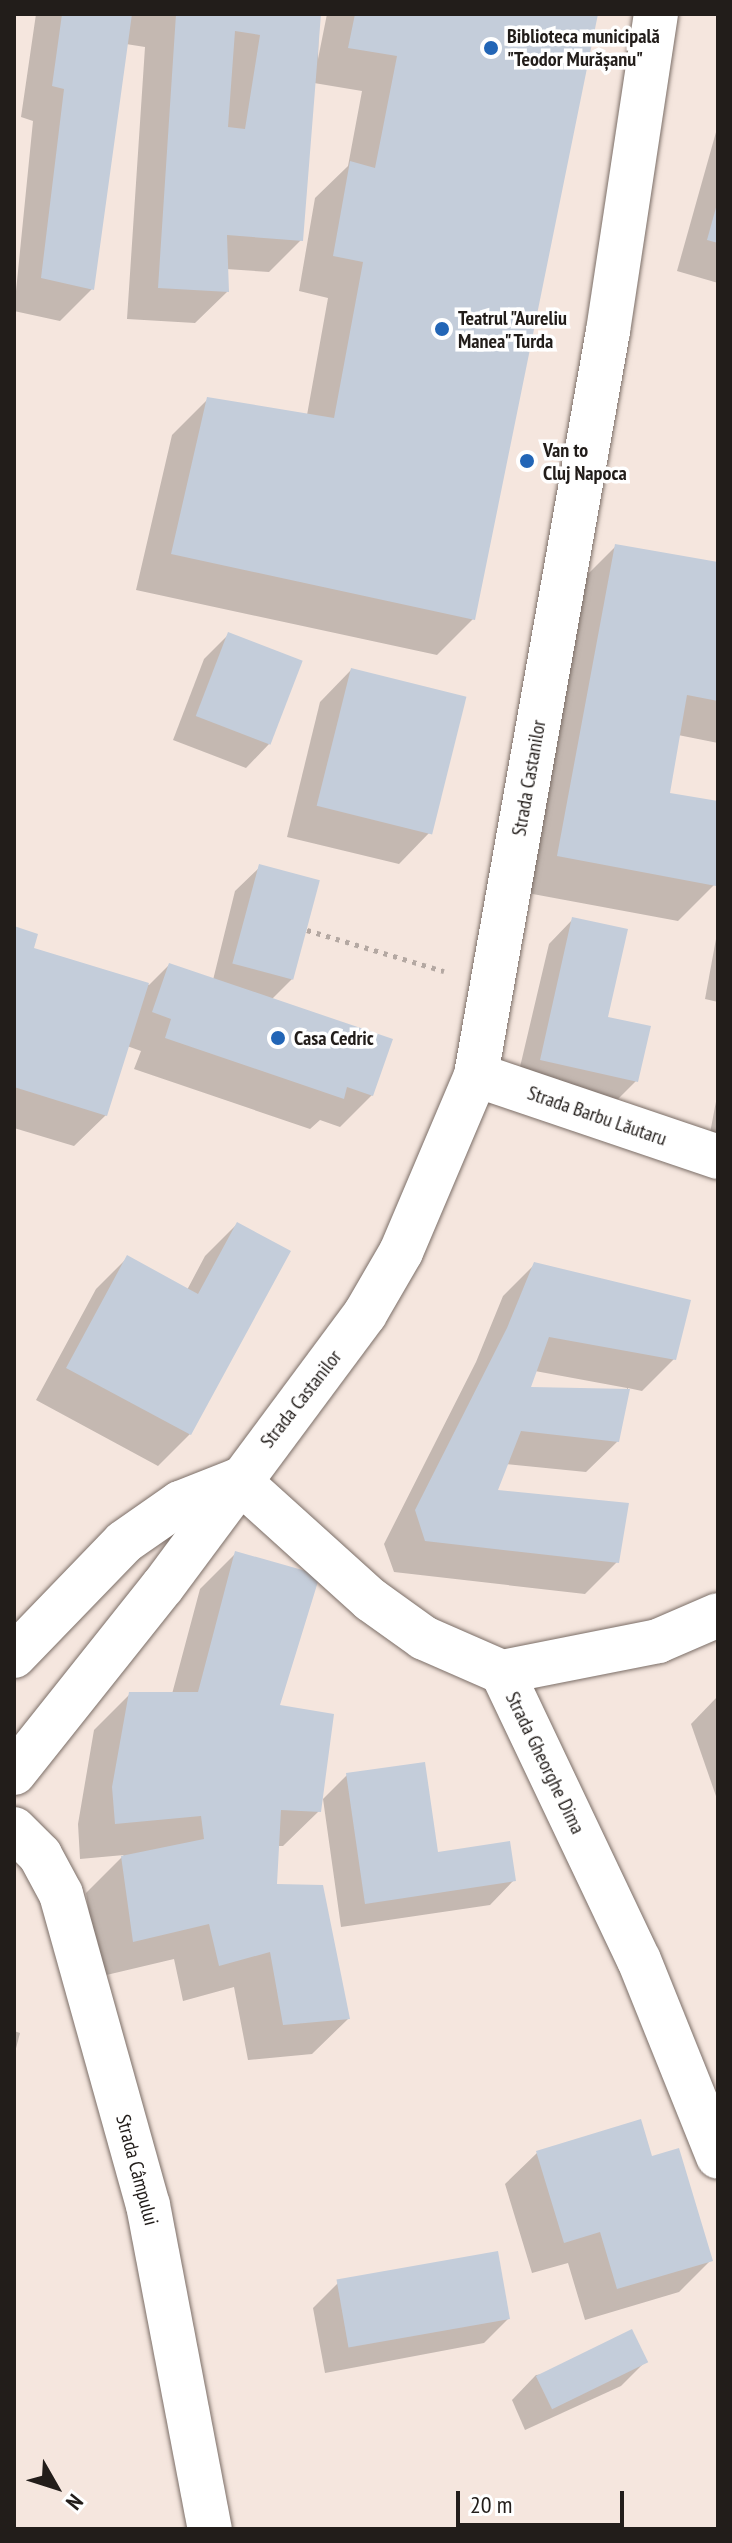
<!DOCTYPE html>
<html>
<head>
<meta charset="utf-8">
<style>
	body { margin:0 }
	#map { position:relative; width:732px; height:2543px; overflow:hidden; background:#f5e6de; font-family:"PT Sans Narrow",sans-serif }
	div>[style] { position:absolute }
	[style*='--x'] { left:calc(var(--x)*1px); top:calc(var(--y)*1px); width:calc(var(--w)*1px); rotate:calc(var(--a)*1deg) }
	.shadow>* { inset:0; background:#0003 }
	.building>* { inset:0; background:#c4cdda; transform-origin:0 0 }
	.path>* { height:5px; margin-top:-2.5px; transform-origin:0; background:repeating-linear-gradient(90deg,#b4a8a2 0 4px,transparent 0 10px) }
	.roads { filter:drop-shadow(0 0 2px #7b6e67) drop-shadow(0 0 2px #7b6e67) }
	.street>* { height:44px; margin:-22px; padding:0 22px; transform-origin:22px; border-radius:22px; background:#fff }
	.secondary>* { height:44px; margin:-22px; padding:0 22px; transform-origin:22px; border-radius:22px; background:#fff }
	.dots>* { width:22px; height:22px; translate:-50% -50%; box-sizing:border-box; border:4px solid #fff; border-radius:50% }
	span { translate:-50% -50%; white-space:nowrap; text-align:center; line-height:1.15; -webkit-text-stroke:7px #fff; paint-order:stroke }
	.poi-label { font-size:20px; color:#221d1a; font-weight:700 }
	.left { translate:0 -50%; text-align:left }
	.street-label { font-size:20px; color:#221d1a }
	.frame { position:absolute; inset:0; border:16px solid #221d1a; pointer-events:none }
	.north { position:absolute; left:16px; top:2447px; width:80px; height:80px; -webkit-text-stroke:6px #fff; paint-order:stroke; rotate:129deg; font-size:22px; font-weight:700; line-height:32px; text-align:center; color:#221d1a }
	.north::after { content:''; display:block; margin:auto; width:28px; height:36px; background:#221d1a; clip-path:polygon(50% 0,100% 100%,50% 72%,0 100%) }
	.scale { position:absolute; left:456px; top:2491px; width:168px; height:36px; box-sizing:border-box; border:4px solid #221d1a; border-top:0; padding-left:10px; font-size:24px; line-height:28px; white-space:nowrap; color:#221d1a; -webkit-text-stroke:6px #fff; paint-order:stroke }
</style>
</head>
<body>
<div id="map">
	<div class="shadow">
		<div style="clip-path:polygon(36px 14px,319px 14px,318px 59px,327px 14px,596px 14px,473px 619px,437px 655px,136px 590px,172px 435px,208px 399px,307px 415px,328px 298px,299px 291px,315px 198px,348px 166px,362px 91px,314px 83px,301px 240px,269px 272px,226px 269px,227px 292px,195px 323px,127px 319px,145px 47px,126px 44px,92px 289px,60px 321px,14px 311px,33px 121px,21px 117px)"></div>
		<div style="clip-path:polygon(718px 125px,718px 283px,677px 271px)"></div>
		<div style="clip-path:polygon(616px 546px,718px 564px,718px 743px,678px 735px,667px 794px,718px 803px,718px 864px,714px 885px,678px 921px,522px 892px,580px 582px)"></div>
		<div style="clip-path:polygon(228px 635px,301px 662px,270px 743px,246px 768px,173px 740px,204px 659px)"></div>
		<div style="clip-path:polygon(351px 670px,430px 832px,399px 864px,287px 837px,320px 702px)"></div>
		<div style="clip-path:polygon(260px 867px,293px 978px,271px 1000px,372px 1095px,340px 1127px,320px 1120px,310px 1129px,134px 1069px,141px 1051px,127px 1046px,106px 1115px,74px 1146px,14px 1128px,14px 928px,32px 949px,149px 985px,169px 965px,213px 980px,235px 891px)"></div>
		<div style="clip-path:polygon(573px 919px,606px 1019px,636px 1081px,612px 1105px,516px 1084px,549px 944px)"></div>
		<div style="clip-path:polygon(718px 928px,718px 1002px,705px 999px)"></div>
		<div style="clip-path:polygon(718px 1091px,718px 1151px,707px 1149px)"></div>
		<div style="clip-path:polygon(237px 1224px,190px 1434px,158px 1466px,36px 1400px,96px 1289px,127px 1258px,187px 1290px,205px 1256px)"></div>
		<div style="clip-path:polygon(evenodd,535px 1264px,674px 1359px,642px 1391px,628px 1388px,618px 1441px,586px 1472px,506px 1464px,495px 1491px,617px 1562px,585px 1594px,394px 1572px,384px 1544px,476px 1362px,503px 1296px,535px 1264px,535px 1371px,627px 1388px,627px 1391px,529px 1389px,535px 1371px)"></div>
		<div style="clip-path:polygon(236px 1553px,278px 1706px,319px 1811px,283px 1846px,277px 1846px,275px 1886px,348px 2019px,312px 2054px,248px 2060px,234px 1987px,183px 2001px,174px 1959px,98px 1977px,86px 1893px,124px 1855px,80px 1859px,78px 1824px,94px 1730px,130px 1694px,172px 1694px,200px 1589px)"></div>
		<div style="clip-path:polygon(718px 1696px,718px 1798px,717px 1799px,691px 1724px)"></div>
		<div style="clip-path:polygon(347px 1775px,436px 1854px,514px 1880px,490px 1905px,341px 1927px,323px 1799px)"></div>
		<div style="clip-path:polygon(14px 2031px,20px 2033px,14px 2056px)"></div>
		<div style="clip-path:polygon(537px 2153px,651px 2159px,711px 2260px,679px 2292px,585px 2320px,568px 2263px,532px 2273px,505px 2184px)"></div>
		<div style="clip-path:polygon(338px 2283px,508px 2319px,484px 2343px,325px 2373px,313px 2308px)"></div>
		<div style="clip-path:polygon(645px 2362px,621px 2386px,525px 2430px,512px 2400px,536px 2375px)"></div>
	</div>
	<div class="building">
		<div style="clip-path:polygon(62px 14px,132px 14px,94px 290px,41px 278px,64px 89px,52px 86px)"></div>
		<div style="clip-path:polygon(evenodd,176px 14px,321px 14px,303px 241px,227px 235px,229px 292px,158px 288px,176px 14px,235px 31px,260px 35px,245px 129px,228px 127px,235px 31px)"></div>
		<div style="clip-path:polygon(355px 14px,598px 14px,475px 620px,171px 554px,207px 397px,334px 418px,363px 262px,333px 256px,350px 161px,375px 168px,397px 56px,348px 48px)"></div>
		<div style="clip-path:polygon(717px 204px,718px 205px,718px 243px,707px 240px)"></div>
		<div style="clip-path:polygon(615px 544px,718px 562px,718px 701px,687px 695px,670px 793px,718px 801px,716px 886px,557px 856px)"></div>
		<div style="left:228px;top:632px;width:80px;height:90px;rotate:21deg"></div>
		<div style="left:351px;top:668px;width:119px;height:142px;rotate:14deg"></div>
		<div style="left:259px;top:864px;width:63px;height:103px;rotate:15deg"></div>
		<div style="clip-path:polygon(572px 917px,628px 929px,608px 1017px,651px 1026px,638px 1082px,540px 1060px)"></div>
		<div style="clip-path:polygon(14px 926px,38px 934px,34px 948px,149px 983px,107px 1116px,14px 1087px)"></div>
		<div style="clip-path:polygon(169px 963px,393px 1039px,373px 1096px,347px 1087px,344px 1099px,165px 1038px,171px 1019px,152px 1012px)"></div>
		<div style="clip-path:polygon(237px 1222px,291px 1251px,191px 1435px,66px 1368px,127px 1255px,198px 1294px)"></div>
		<div style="clip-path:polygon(534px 1262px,691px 1300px,676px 1360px,549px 1337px,531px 1387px,630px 1389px,619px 1442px,521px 1431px,498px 1490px,629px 1503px,619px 1563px,425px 1541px,415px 1510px,507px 1328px)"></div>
		<div style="clip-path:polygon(235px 1551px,320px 1575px,280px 1705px,334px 1714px,321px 1812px,281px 1810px,277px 1884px,323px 1885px,350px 2019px,283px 2025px,270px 1952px,219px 1966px,209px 1924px,133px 1942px,121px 1856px,204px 1839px,201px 1816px,115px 1824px,112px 1787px,129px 1692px,198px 1692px)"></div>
		<div style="clip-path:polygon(425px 1762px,438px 1852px,510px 1841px,516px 1881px,365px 1904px,346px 1773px)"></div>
		<div style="clip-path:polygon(641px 2119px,652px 2156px,679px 2148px,713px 2261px,617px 2289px,600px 2232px,564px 2243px,536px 2151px)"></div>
		<div style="left:498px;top:2251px;width:69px;height:164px;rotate:80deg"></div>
		<div style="left:632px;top:2329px;width:37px;height:107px;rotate:64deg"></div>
	</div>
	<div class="path">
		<div style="--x:307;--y:930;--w:143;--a:16.7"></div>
	</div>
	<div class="roads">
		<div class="street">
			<div style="--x:476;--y:1075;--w:256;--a:18.7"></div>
			<div style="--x:238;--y:1480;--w:179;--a:42.1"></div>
			<div style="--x:371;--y:1600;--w:65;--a:35.6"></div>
			<div style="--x:424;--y:1638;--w:85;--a:23.6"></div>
			<div style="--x:502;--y:1672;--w:319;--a:64.6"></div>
			<div style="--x:639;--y:1960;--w:212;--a:68.1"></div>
			<div style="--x:502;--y:1672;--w:159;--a:-11.2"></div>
			<div style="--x:658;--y:1641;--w:65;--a:-23.4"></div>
			<div style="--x:14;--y:1829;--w:37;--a:45"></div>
			<div style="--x:40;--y:1855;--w:44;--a:61.7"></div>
			<div style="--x:61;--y:1894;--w:323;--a:74.4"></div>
			<div style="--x:148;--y:2205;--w:330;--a:79.2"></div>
		</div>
		<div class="secondary">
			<div style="--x:14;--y:1656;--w:158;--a:-46"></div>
			<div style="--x:124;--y:1542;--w:68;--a:-34.9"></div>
			<div style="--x:180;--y:1503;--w:62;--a:-21.6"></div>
			<div style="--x:14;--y:1773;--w:239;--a:-51.5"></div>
			<div style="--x:163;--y:1586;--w:339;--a:-53.4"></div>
			<div style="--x:365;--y:1314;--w:72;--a:-59.9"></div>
			<div style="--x:401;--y:1252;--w:192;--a:-67"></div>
			<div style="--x:476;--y:1075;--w:756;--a:-79.94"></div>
			<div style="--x:608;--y:331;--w:321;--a:-81.4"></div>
		</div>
	</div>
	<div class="dots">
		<div style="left:491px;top:48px;background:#2265b6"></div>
		<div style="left:442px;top:329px;background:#2265b6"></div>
		<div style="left:527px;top:461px;background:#2265b6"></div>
		<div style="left:278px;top:1038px;background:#2265b6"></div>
	</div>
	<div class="poi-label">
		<span class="left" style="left:507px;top:48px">Biblioteca municipală<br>"Teodor Murășanu"</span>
		<span class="left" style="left:458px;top:330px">Teatrul "Aureliu<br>Manea" Turda</span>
		<span class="left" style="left:543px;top:462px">Van to<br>Cluj Napoca</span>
		<span class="left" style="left:294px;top:1038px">Casa Cedric</span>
	</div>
	<div class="street-label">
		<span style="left:529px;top:778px;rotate:-80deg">Strada Castanilor</span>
		<span style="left:597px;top:1116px;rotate:19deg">Strada Barbu Lăutaru</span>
		<span style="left:301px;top:1399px;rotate:-52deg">Strada Castanilor</span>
		<span style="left:545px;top:1763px;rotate:64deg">Strada Gheorghe Dima</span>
		<span style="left:137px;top:2170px;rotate:75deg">Strada Câmpului</span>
	</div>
	<div class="frame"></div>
	<div class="north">N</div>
	<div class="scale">20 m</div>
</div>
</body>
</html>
